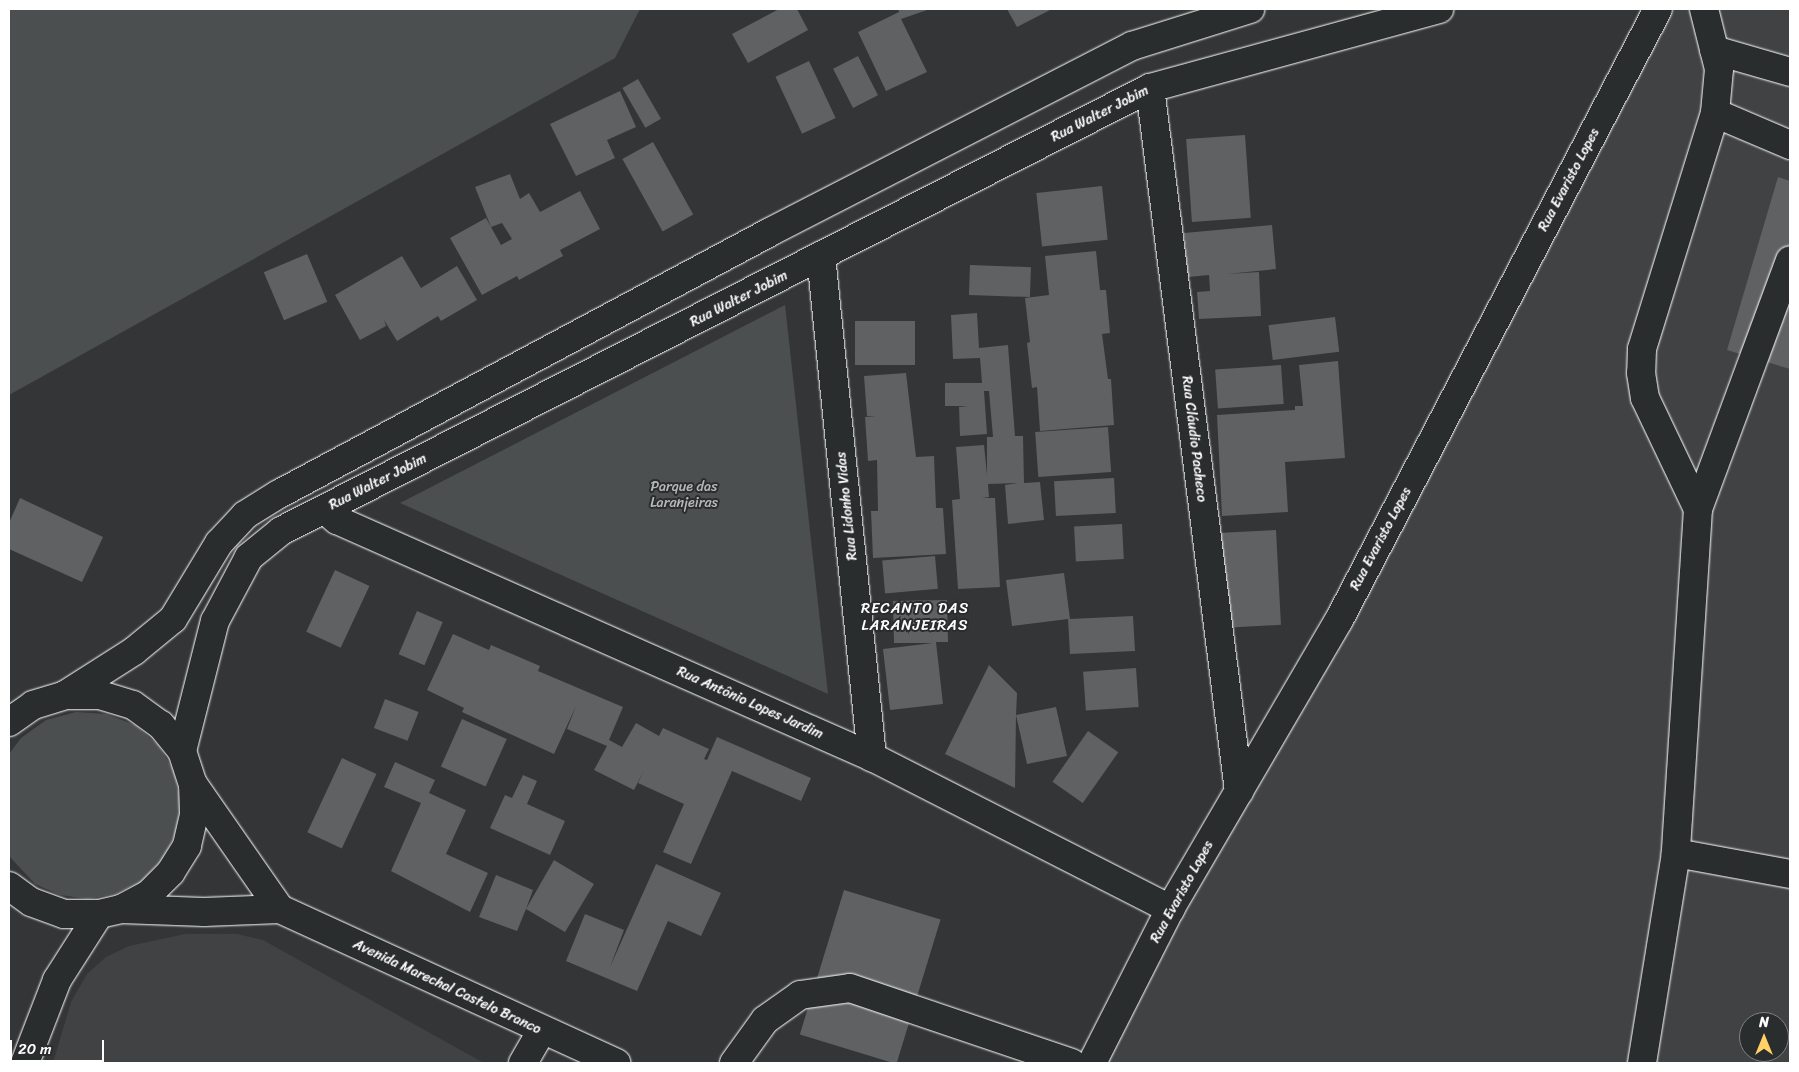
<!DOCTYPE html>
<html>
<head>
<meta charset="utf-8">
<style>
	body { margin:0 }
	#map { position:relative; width:1799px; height:1072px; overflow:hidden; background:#333536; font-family:Sriracha,sans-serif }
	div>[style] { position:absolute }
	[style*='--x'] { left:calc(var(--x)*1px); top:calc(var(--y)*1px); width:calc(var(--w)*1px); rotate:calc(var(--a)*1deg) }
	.built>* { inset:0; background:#404243 }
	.green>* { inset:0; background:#4c4f50 }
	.building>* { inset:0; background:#5f6162; transform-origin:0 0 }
	.roads { filter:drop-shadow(0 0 1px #fff) drop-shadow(0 0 1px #fff) }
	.minor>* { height:28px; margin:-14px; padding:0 14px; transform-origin:14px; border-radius:14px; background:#2a2d2e }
	.major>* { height:28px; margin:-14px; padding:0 14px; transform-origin:14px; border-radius:14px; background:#2a2d2e }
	span { translate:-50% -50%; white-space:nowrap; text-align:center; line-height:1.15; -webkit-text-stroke:4px #2a2d2e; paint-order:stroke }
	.street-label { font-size:14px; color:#fff }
	.park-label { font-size:14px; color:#b7b9b9 }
	.neighbourhood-label { font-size:15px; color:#fff; letter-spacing:1px }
	.frame { position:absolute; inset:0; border:10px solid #fff; pointer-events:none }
	.north { position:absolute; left:1739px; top:1012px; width:50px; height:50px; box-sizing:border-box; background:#2a2d2e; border:1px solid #7f8182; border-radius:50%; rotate:0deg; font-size:14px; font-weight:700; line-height:20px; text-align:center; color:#fff }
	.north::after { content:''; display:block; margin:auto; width:18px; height:22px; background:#ffd166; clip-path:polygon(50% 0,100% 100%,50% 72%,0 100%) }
	.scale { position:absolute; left:10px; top:1040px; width:94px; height:22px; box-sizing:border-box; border:2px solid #fff; border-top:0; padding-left:6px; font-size:15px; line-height:18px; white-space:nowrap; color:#fff; -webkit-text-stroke:4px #2a2d2e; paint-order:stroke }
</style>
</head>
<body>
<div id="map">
	<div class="built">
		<div style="clip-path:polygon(evenodd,1675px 9px,1790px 9px,1790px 1063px,1099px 1063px,1675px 9px,1749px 1022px,1779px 1022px,1779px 1052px,1749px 1052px,1749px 1022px)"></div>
		<div style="clip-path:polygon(185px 934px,237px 934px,263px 940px,484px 1063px,53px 1063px,71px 1002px,87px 974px,106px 957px,129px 946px)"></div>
	</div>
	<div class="green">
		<div style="clip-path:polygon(9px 9px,640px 9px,615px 58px,9px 395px)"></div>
		<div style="clip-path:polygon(785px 305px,828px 694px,400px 503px)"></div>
		<div style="clip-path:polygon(76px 712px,106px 714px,135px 725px,158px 745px,174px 771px,180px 801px,177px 831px,163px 858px,142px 881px,115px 894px,88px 899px,60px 895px,35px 884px,9px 856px,9px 754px,21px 738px,46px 720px)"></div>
	</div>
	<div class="building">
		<div style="clip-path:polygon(779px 9px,797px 9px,808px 30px,748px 63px,732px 34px)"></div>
		<div style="clip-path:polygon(898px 9px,930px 9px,901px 19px,927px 72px,886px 91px,858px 32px,899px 12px)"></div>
		<div style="clip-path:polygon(1007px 9px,1052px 9px,1017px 27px)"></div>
		<div style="left:858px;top:56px;width:44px;height:28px;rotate:63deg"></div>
		<div style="left:809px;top:61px;width:63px;height:37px;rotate:65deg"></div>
		<div style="left:638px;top:79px;width:46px;height:18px;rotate:60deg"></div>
		<div style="clip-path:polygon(620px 91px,636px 127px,607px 140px,615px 158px,576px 176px,550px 124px)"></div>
		<div style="left:1245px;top:135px;width:83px;height:59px;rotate:86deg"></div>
		<div style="left:653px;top:142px;width:83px;height:35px;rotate:61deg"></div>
		<div style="clip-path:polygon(510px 174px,520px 199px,529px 193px,540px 212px,580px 191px,600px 229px,560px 250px,563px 256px,519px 280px,517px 276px,482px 295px,450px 238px,486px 218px,501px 245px,512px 239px,502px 223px,491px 227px,475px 187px)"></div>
		<div style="clip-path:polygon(1778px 177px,1790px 181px,1790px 369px,1727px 350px)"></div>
		<div style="left:1102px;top:186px;width:54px;height:66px;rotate:84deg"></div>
		<div style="clip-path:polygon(1272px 225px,1276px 269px,1227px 274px,1259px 272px,1261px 316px,1199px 319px,1197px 292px,1210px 291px,1209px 275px,1188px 277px,1184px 233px)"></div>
		<div style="clip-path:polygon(1096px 251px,1100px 290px,1106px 290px,1110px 333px,1102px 334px,1108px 379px,1111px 379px,1114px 425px,1040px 431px,1037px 387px,1032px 388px,1027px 343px,1030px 342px,1025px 298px,1049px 295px,1045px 256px)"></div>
		<div style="left:307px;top:254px;width:52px;height:47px;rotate:67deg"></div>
		<div style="clip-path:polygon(402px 256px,421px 288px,457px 266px,477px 300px,441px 321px,438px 316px,397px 341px,384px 320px,386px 326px,360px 340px,335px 295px)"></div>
		<div style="left:970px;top:265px;width:61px;height:30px;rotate:2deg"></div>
		<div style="clip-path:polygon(977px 313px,979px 348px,1008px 345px,1015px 436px,1023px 436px,1024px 483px,1040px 482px,1044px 520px,1008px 524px,1005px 485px,1018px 483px,988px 484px,989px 497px,982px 498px,995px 498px,1000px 587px,958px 589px,952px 500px,960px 499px,956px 447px,984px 445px,987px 475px,987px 437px,993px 437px,989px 391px,984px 391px,987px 434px,960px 436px,959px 407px,968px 406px,945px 406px,945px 383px,982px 383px,980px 358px,953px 359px,951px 315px)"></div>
		<div style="left:1335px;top:317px;width:35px;height:67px;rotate:83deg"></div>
		<div style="left:855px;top:321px;width:60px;height:44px"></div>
		<div style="clip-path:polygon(1338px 361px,1345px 458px,1285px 462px,1288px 512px,1222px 516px,1217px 415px,1295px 410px,1295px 406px,1303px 406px,1299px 365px)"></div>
		<div style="left:1281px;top:365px;width:39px;height:66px;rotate:86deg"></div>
		<div style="clip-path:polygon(906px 373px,916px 457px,934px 456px,936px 508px,943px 508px,946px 554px,873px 558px,871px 511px,878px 511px,877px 460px,868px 461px,865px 417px,876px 416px,867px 416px,864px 376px)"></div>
		<div style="left:1108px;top:427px;width:45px;height:73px;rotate:86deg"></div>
		<div style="left:1114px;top:478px;width:35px;height:60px;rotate:87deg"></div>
		<div style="clip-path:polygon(20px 498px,103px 537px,82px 582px,9px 549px,9px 523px)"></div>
		<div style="left:1122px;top:524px;width:35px;height:48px;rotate:87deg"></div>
		<div style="left:1276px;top:530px;width:95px;height:59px;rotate:87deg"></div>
		<div style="left:935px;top:556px;width:33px;height:53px;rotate:85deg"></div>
		<div style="left:335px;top:570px;width:38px;height:68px;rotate:25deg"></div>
		<div style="clip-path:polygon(1064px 573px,1070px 619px,1133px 616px,1135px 651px,1070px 654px,1068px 619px,1012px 626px,1006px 580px)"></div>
		<div style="clip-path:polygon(947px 600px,948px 642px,936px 642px,943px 704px,890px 710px,883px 649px,933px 643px,894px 643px,893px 601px)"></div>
		<div style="left:417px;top:611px;width:28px;height:47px;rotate:23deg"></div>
		<div style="clip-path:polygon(453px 634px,489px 650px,491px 645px,540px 666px,538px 671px,623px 707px,609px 740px,622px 747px,636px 723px,659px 736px,663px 728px,709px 749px,704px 759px,707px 760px,717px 737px,811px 778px,801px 801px,732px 771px,691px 864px,663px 852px,684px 804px,638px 783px,644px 770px,634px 790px,594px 770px,607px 746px,567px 729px,576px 706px,554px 754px,462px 712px,464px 708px,427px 690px)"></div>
		<div style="clip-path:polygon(989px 665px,1017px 693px,1016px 715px,1056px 707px,1067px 756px,1027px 764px,1016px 715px,1015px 788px,945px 754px)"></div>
		<div style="left:1136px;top:668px;width:39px;height:53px;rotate:86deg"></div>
		<div style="left:385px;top:699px;width:36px;height:31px;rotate:21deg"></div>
		<div style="left:462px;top:719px;width:49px;height:52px;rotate:24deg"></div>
		<div style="left:1088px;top:731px;width:37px;height:62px;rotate:35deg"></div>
		<div style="left:342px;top:758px;width:38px;height:82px;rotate:25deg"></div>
		<div style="clip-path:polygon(395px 762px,435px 780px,429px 793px,466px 810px,446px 854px,488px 873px,470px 912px,391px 871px,421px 803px,384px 787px)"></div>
		<div style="clip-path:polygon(523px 775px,537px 781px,527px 804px,565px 821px,550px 855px,490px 828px,505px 795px,512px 798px)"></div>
		<div style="clip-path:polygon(554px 860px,594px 884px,565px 932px,526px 909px,517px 931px,479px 917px,496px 875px,533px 890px,526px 909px)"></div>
		<div style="clip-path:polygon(656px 864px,721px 893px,701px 936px,668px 921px,637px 991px,566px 961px,585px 914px,624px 930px,610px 967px)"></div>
		<div style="left:844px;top:890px;width:101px;height:151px;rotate:17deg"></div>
	</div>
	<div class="roads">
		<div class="minor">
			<div style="--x:1704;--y:9;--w:62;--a:76"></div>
			<div style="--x:1719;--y:69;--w:44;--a:95.2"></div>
			<div style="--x:1715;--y:113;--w:247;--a:107.2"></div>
			<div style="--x:1642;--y:349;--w:24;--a:92"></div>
			<div style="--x:1641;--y:373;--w:25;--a:81"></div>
			<div style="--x:1645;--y:398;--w:123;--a:64.5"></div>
			<div style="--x:1698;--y:509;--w:345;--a:93.7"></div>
			<div style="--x:1676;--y:853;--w:116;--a:10.4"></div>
			<div style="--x:1714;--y:50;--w:79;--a:16.1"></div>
			<div style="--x:1150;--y:88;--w:709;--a:82.78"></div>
			<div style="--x:1715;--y:113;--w:82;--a:23.1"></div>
			<div style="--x:821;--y:256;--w:504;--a:84.19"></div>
			<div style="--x:1698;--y:509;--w:265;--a:-69.7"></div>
			<div style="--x:325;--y:510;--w:16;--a:40"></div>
			<div style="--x:337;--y:520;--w:585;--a:23.89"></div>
			<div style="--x:872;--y:757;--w:335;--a:27"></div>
			<div style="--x:193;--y:784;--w:152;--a:55.2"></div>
			<div style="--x:121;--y:909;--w:83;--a:2.1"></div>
			<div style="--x:204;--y:912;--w:76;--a:-2.3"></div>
			<div style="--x:280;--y:909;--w:370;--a:24.6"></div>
			<div style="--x:523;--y:1063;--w:38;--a:-60"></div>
			<div style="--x:734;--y:1063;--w:53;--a:-54.2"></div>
			<div style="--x:765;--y:1020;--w:43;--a:-35.5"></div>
			<div style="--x:800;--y:995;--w:50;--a:-8"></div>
			<div style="--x:850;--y:988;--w:234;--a:18.7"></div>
			<div style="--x:1092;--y:1063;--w:173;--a:-63.1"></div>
			<div style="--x:1170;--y:909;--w:335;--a:-59.7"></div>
			<div style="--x:1339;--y:620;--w:689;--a:-62.43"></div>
			<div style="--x:1642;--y:1063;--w:213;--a:-80.8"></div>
		</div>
		<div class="major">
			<div style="--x:65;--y:695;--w:82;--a:-32.5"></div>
			<div style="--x:134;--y:651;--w:50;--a:-39.4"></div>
			<div style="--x:173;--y:619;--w:89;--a:-58.8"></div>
			<div style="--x:219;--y:543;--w:38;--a:-47"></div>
			<div style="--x:245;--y:515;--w:40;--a:-32"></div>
			<div style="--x:279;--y:494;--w:557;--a:-28.08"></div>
			<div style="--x:770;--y:232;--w:407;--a:-27.2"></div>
			<div style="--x:1132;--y:46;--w:124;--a:-17.4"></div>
			<div style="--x:9;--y:722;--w:29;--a:-35"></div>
			<div style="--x:33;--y:705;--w:34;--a:-17"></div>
			<div style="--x:65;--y:695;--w:35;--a:0"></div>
			<div style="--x:100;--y:695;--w:34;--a:17"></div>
			<div style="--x:133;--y:705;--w:34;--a:36"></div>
			<div style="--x:161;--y:725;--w:33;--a:51"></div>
			<div style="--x:182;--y:751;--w:35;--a:72"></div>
			<div style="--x:193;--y:784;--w:31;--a:88"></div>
			<div style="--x:194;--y:815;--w:32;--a:103"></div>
			<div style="--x:187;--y:846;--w:31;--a:122"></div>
			<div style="--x:171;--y:872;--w:31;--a:135"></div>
			<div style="--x:149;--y:894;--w:32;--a:152"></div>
			<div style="--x:121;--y:909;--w:23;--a:167"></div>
			<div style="--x:99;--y:914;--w:35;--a:180"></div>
			<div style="--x:64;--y:914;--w:35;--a:-160"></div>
			<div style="--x:31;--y:902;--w:27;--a:-144"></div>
			<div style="--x:182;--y:751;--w:134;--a:-75.8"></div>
			<div style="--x:215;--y:621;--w:72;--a:-62"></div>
			<div style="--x:249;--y:557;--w:41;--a:-39.1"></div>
			<div style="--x:281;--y:531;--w:975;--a:-27.01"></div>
			<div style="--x:1150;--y:88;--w:300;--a:-15.3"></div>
			<div style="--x:25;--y:1063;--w:89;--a:-68.9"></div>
			<div style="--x:57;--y:980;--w:78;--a:-57.5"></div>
		</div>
	</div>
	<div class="street-label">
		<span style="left:1100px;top:114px;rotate:-27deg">Rua Walter Jobim</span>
		<span style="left:1569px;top:180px;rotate:-62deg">Rua Evaristo Lopes</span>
		<span style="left:739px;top:299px;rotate:-27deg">Rua Walter Jobim</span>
		<span style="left:1194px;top:439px;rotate:83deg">Rua Cláudio Pacheco</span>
		<span style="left:378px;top:482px;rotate:-27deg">Rua Walter Jobim</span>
		<span style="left:847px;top:506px;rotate:-96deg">Rua Lidonho Vidas</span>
		<span style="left:1381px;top:539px;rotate:-62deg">Rua Evaristo Lopes</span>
		<span style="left:750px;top:703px;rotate:24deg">Rua Antônio Lopes Jardim</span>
		<span style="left:1182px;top:892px;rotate:-61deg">Rua Evaristo Lopes</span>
		<span style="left:447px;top:987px;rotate:25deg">Avenida Marechal Castelo Branco</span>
	</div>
	<div class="park-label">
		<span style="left:684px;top:495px">Parque das<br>Laranjeiras</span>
	</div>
	<div class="neighbourhood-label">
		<span style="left:915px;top:617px">RECANTO DAS<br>LARANJEIRAS</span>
	</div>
	<div class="frame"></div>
	<div class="north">N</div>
	<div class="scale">20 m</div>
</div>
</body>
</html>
